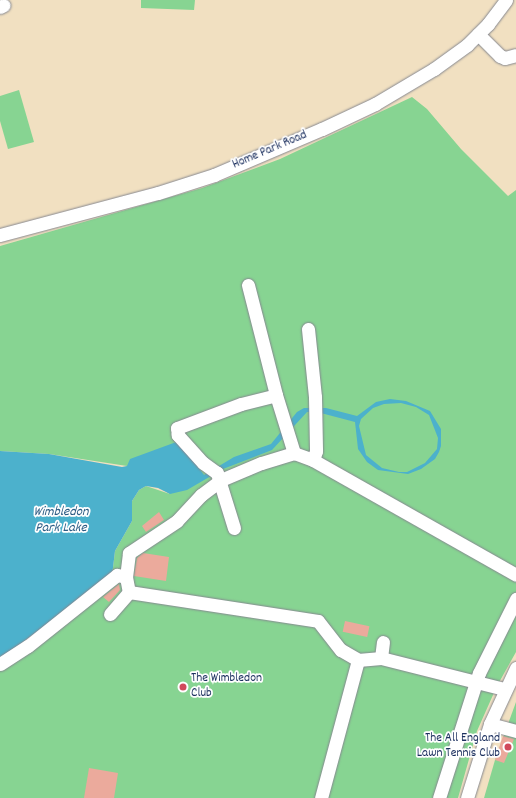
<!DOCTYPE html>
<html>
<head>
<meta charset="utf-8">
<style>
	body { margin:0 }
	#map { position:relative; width:516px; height:798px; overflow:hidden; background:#f1e0c1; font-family:Dekko,sans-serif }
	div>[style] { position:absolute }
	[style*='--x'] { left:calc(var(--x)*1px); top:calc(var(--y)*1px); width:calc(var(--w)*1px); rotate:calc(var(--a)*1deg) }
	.green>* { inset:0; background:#87d492 }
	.water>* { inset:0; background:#4cb1cc }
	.building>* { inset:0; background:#ebaa9c; transform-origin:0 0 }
	.roads { filter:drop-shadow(0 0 1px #868890) drop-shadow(0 0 1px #868890) }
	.minor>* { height:13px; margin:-6.5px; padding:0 6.5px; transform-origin:6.5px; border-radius:6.5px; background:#fff }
	.dots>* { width:11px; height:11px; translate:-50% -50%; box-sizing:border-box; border:2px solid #fff; border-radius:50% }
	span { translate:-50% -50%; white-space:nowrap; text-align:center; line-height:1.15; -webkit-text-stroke:3.5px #fff; paint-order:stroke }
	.street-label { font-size:13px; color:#1b2f5e }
	.poi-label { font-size:13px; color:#1b2f5e }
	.left { translate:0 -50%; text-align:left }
	.right { translate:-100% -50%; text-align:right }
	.water-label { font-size:14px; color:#2c5c84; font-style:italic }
</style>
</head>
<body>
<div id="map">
	<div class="green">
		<div style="clip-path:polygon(141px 0,195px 0,194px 10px,141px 8px)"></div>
		<div style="clip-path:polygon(19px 90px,34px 142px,8px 149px,0 121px,0 96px)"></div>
		<div style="clip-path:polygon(412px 97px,427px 109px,461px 149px,508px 196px,516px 190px,516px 652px,497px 686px,477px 731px,458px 798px,0 798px,0 668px,112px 576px,115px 551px,132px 521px,132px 501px,139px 490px,146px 486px,170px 494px,127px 466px,49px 454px,0 451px,0 246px,202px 188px,280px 159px)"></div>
		<div style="clip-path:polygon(516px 702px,516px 798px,484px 798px,495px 760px)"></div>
	</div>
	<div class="water">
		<div style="clip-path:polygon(evenodd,390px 399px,406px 401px,430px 411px,441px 429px,441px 446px,439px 452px,435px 459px,421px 469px,408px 474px,378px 470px,367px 462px,358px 449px,355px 422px,317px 412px,307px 412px,272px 450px,223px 469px,187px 490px,170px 494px,158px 488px,146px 486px,139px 490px,132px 501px,132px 521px,115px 551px,112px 576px,0 659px,0 451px,49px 454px,122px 467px,127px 466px,130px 459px,179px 441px,204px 475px,234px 457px,271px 444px,297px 412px,304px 408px,326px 408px,357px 416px,376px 402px,390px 399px,401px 403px,416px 407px,429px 415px,438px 438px,437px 449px,425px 463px,407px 472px,399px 472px,382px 468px,366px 455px,359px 426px,361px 419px,373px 408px,384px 404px,401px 403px)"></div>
	</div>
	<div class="building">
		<div style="clip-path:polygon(159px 512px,164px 520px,146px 532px,142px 526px)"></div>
		<div style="clip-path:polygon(143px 553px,169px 557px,166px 581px,134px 576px,137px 558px)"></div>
		<div style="clip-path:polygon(119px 584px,120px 590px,109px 602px,103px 597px)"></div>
		<div style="left:345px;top:621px;width:25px;height:11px;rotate:12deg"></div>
		<div style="clip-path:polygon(503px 736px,514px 739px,504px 763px,495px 760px)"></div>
		<div style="clip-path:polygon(89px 768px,118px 773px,114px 798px,84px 798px)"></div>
	</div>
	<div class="roads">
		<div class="minor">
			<div style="--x:0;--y:7;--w:4;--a:-27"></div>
			<div style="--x:478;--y:34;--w:31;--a:45"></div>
			<div style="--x:500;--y:56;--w:5;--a:22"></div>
			<div style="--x:505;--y:58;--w:11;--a:-15"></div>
			<div style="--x:0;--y:235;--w:163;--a:-14.9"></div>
			<div style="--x:158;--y:193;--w:59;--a:-17.8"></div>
			<div style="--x:214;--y:175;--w:117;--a:-23.1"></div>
			<div style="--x:322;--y:129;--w:59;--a:-25.3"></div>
			<div style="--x:375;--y:104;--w:69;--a:-30.7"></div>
			<div style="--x:434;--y:69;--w:41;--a:-36"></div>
			<div style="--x:467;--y:45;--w:30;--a:-45"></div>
			<div style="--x:488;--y:24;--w:30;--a:-53"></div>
			<div style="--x:248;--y:285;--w:114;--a:75.7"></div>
			<div style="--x:276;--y:395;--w:61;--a:72.8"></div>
			<div style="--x:294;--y:453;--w:20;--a:20"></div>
			<div style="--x:313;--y:460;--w:233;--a:29.5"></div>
			<div style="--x:308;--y:329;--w:68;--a:84.1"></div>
			<div style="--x:315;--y:397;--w:54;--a:88.9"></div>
			<div style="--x:316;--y:451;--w:9;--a:108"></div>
			<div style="--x:294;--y:453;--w:34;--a:163"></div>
			<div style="--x:261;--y:463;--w:43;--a:157"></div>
			<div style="--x:221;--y:480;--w:25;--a:143"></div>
			<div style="--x:201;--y:495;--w:35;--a:133"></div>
			<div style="--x:177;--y:521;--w:58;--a:146.3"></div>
			<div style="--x:129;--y:553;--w:24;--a:97"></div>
			<div style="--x:126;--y:577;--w:15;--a:79"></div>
			<div style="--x:129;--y:592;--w:191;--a:8.7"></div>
			<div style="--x:318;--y:621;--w:37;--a:52"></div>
			<div style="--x:341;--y:650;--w:20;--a:30"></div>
			<div style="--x:358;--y:660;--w:143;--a:105"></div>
			<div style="--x:234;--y:528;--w:58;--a:-107.2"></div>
			<div style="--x:217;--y:473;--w:17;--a:-144"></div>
			<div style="--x:203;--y:463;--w:38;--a:-132"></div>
			<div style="--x:178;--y:435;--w:7;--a:-98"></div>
			<div style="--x:177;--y:428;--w:68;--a:-20.6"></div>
			<div style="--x:241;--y:404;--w:36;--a:-14"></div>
			<div style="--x:110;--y:614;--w:29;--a:-49"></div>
			<div style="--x:381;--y:658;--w:16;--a:-83"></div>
			<div style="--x:358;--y:660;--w:23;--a:-5"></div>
			<div style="--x:381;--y:658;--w:127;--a:14.1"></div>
			<div style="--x:0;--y:664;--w:33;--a:-33"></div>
			<div style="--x:28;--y:646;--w:114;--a:-38.6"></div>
			<div style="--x:117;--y:575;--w:9;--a:13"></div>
			<div style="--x:490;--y:724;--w:27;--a:15"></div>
			<div style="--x:439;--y:798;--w:131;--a:-72.3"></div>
			<div style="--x:479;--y:673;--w:83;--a:-63.4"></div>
			<div style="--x:467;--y:798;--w:77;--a:-72.7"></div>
			<div style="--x:490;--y:724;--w:62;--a:-65.1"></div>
		</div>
	</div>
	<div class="dots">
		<div style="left:183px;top:687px;background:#d1495b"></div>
		<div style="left:508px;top:747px;background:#d1495b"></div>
	</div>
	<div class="street-label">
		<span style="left:270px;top:151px;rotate:-23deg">Home Park Road</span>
	</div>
	<div class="poi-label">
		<span class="left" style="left:191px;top:687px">The Wimbledon<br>Club</span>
		<span class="right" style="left:500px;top:747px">The All England<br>Lawn Tennis Club</span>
	</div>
	<div class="water-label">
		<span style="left:61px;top:520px">Wimbledon<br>Park Lake</span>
	</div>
</div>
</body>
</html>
